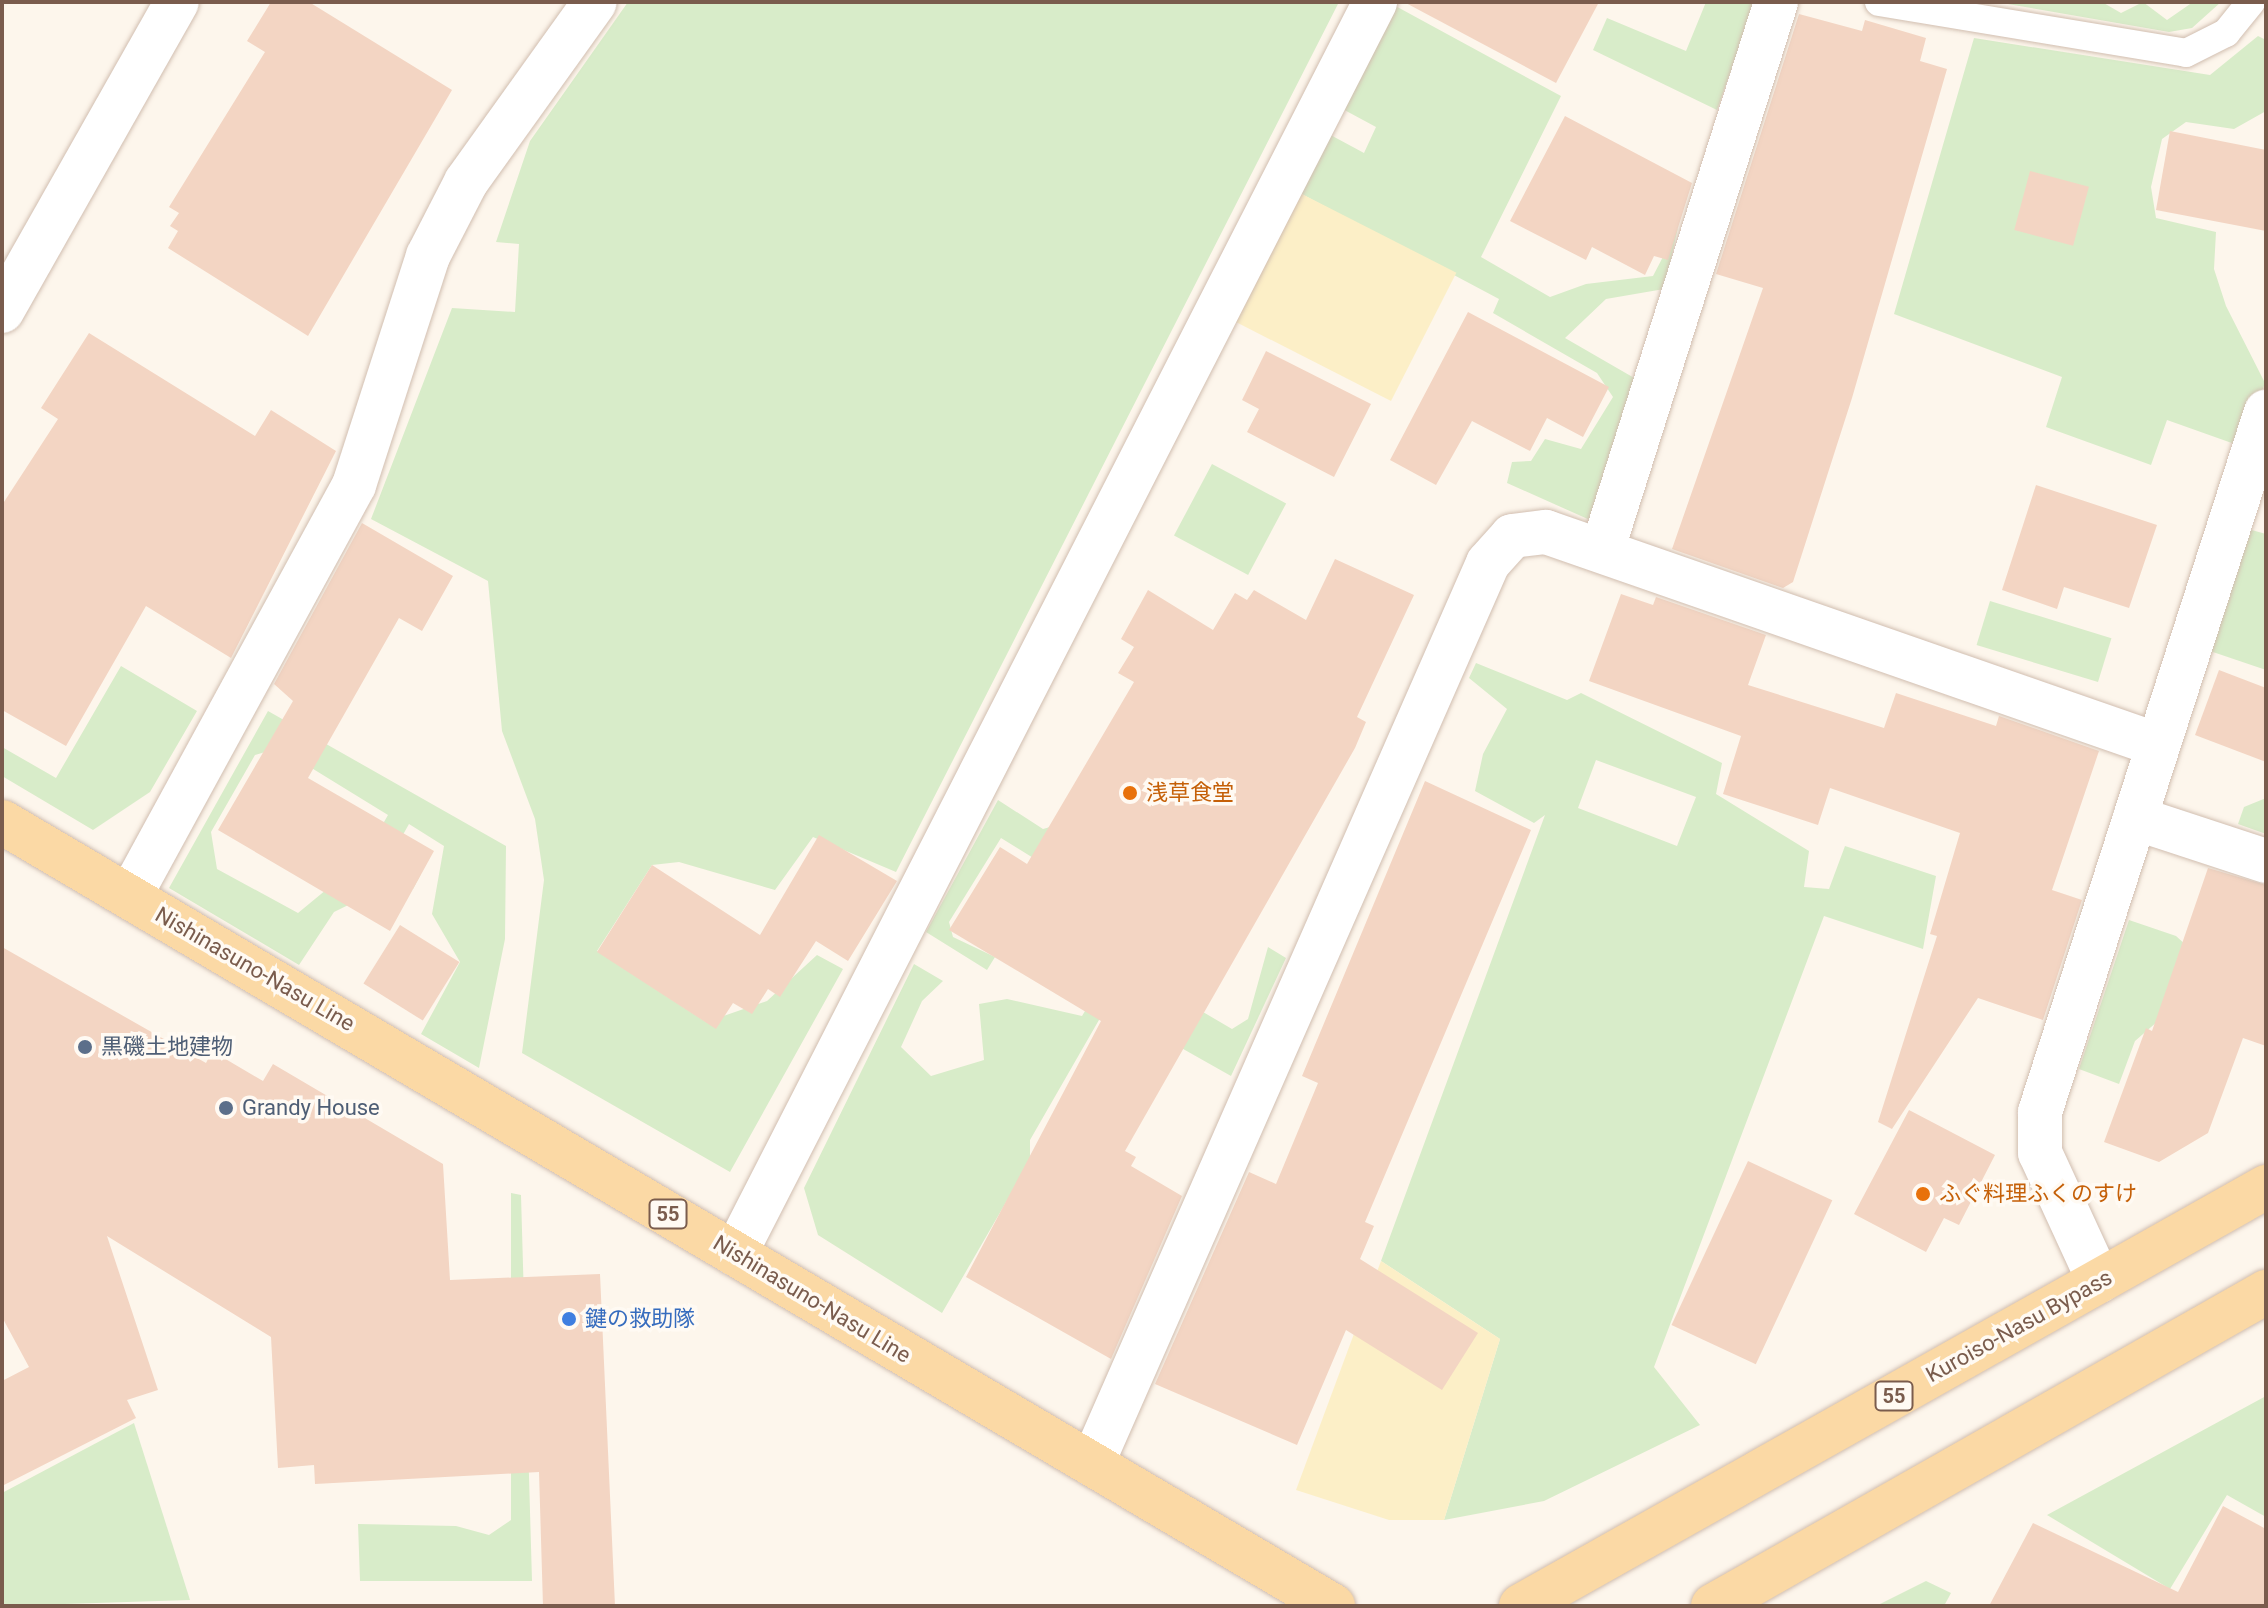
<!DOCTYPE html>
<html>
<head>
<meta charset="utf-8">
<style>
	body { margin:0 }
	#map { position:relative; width:2268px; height:1608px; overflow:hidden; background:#fdf6ec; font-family:Roboto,"Noto Sans JP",sans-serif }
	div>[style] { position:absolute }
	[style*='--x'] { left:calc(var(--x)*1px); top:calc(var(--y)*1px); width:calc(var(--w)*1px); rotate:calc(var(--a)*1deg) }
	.green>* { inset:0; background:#d8ecc9; transform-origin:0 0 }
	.sand>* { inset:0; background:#fcefc7; transform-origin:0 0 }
	.building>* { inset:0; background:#f3d5c3; transform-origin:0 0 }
	.roads { filter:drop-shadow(0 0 2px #d1beb0) drop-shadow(0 0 2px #d1beb0) }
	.lane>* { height:28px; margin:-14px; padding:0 14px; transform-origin:14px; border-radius:14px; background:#fff }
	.street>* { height:44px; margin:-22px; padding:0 22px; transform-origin:22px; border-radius:22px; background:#fff }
	.primary>* { height:44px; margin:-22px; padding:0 22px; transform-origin:22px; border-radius:22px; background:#fbd9a5 }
	.dots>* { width:22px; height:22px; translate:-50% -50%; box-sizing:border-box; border:4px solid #fffaf3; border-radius:50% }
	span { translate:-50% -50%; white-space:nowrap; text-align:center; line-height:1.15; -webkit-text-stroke:7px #fffaf3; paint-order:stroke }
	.shield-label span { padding:2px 6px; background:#fffaf3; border:2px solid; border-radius:6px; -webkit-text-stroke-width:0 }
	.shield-label { font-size:20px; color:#7a5c4d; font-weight:700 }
	.food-label { font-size:22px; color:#c56008 }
	.left { translate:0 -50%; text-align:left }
	.street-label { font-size:22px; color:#7a5c4d }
	.service-label { font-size:22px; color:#4e5e75 }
	.shop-label { font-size:22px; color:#366cbe }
	.frame { position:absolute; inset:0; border:4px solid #7a5c4d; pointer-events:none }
</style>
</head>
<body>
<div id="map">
	<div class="green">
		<div style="clip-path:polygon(628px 2px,1339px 2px,896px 872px,813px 837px,775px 890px,679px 862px,652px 865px,597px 951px,706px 1022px,767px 1001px,817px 955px,843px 969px,730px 1172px,522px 1053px,544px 880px,535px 819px,502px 731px,488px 581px,371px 519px,452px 308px,515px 312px,519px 244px,496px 242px,530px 141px)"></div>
		<div style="clip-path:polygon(1706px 2px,1755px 2px,1717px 110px,1593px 50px,1607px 18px,1686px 51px)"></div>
		<div style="clip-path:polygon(1996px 2px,2102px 2px,2121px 13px,2143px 2px,2167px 20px,2193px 2px,2221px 2px,2192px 28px,2169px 32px)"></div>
		<div style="clip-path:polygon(1390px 3px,1561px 96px,1481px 257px,1550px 297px,1586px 284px,1653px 276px,1678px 228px,1664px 289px,1606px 299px,1565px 338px,1636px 379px,1590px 520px,1507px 483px,1512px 462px,1531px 461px,1545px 439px,1581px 449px,1613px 397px,1597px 373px,1493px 313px,1499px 299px,1296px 191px,1325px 132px,1364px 153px,1376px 127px,1337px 106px)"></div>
		<div style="clip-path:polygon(2258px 36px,2266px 40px,2266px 111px,2234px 129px,2186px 122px,2162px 139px,2151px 187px,2156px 218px,2216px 232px,2214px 269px,2226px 306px,2265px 383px,2243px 447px,2167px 420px,2151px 465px,2046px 427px,2062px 377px,1894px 314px,1974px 38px,2210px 75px)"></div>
		<div style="left:1212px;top:464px;width:84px;height:81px;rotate:28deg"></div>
		<div style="clip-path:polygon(2248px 529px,2266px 534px,2266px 670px,2210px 651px)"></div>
		<div style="left:1990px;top:601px;width:127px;height:46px;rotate:17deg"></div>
		<div style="clip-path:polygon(evenodd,1476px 663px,1567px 700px,1581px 693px,1722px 763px,1716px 794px,1809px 851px,1804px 887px,1829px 889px,1845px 846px,1936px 876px,1923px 949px,1824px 916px,1654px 1367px,1700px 1425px,1544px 1501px,1444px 1520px,1500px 1339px,1381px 1261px,1545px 815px,1534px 823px,1475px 791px,1483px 754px,1507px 709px,1469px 678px,1476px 663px,1596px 760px,1696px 797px,1677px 846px,1578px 808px,1596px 760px)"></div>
		<div style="clip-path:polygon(121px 666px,197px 711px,150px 792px,93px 830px,2px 776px,2px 747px,56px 778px)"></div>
		<div style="clip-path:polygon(evenodd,268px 711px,506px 846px,505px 939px,479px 1068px,421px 1034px,460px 962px,432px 914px,444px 846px,409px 824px,391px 856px,421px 874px,413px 889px,389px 885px,334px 912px,299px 965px,169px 888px,268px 711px,279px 748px,388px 815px,349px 883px,338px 880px,298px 913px,217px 869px,211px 832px,255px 755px,279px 748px)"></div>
		<div style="clip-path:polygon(2266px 798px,2266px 834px,2238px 824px,2244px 807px)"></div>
		<div style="clip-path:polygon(998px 800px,1043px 829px,1064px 823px,1096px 842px,1096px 862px,1164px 903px,1128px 968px,1232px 1029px,1248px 1019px,1268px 947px,1286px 958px,1231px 1076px,1107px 1006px,1030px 1140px,1030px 1159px,1045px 1167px,1028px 1207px,1009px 1197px,942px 1313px,818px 1235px,804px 1188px,914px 964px,943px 981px,922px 1001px,901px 1047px,931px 1076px,984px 1060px,979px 1004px,1007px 999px,1082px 1016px,1138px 923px,1001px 838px,949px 922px,953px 937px,995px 957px,987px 970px,926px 932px)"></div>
		<div style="clip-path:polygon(2129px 920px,2176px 936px,2197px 955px,2158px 1021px,2135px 1041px,2119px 1084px,2079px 1069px)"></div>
		<div style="clip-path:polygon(511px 1193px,521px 1195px,532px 1581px,360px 1581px,358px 1524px,456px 1526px,489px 1535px,511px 1520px)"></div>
		<div style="clip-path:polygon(2266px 1396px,2266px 1517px,2227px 1495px,2170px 1589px,2047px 1515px)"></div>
		<div style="clip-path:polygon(134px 1423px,190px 1600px,2px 1606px,2px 1493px)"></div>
		<div style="clip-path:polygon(1926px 1581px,1951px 1593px,1944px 1606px,1876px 1606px)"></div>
	</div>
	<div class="sand">
		<div style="left:1296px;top:191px;width:180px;height:144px;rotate:27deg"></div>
		<div style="clip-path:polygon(1381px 1261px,1500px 1339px,1444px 1520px,1389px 1520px,1296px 1490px)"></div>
	</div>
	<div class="building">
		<div style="clip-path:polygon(271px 2px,309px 2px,452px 90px,308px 336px,168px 248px,178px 231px,170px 226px,179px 213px,169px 207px,265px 52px,247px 41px)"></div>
		<div style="clip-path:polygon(1404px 2px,1599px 2px,1556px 83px)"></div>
		<div style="clip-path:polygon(1799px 14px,1862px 31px,1865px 20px,1926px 38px,1920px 61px,1947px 69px,1852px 398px,1793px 582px,1783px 588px,1672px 549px,1763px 288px,1716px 274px)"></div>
		<div style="clip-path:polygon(1565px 116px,1692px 183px,1668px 260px,1654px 256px,1645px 275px,1592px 247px,1586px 260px,1510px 221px)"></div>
		<div style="clip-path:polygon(2170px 131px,2266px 150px,2266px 231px,2156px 210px)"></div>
		<div style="left:2030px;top:171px;width:61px;height:61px;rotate:15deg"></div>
		<div style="clip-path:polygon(1468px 312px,1609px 387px,1583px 437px,1547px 418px,1530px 451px,1472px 421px,1436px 485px,1390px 460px)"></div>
		<div style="clip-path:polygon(89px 333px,255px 436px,271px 410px,336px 451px,231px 658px,146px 606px,66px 746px,2px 710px,2px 505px,58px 419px,41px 408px)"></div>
		<div style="clip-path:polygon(1266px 351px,1371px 404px,1334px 477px,1247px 432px,1259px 409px,1242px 400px)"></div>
		<div style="clip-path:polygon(2036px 485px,2157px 525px,2129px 608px,2064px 587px,2057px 609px,2002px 590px)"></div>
		<div style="clip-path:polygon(362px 523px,453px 576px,422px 631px,399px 618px,308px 778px,434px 851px,390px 931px,218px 830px,293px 701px,274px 684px)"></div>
		<div style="clip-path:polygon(1335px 559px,1414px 595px,1357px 717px,1366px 722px,1355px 748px,1125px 1151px,1136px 1157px,1131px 1166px,1182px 1196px,1111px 1359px,966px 1277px,1101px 1021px,949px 930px,1000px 847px,1027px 864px,1134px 682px,1118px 673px,1134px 647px,1121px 639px,1148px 590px,1213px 630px,1235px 593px,1247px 600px,1254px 590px,1306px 620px)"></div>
		<div style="clip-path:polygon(1621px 594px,1653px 605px,1656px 597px,1766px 635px,1748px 685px,1884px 728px,1896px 693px,1996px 726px,1999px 716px,2099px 751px,2052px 890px,2082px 900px,2043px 1020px,1978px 998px,1892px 1129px,1878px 1122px,1937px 936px,1930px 934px,1960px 833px,1830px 788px,1818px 825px,1723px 794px,1741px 736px,1589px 681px)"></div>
		<div style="clip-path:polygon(2219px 670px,2266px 688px,2266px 762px,2195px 735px)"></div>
		<div style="clip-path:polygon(1425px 781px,1531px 830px,1365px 1222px,1374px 1226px,1360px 1259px,1478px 1333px,1442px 1390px,1346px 1330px,1297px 1445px,1155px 1384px,1249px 1172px,1276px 1184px,1318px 1083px,1302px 1076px)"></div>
		<div style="clip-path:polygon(819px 835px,897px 881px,848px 961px,816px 941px,780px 997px,768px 989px,752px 1014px,733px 1003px,716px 1029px,597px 952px,652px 865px,760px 935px)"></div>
		<div style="clip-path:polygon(2208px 868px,2266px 885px,2266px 1046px,2243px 1038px,2208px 1133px,2159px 1162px,2104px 1142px,2146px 1028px,2152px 1031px)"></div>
		<div style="left:400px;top:925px;width:70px;height:69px;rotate:32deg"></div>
		<div style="clip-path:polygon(2px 947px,206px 1063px,212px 1051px,263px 1081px,273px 1064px,443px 1164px,450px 1280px,600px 1274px,615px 1606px,543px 1606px,539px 1472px,315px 1484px,314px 1465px,278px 1468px,271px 1337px,107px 1236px,158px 1390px,127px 1400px,136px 1418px,2px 1486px,2px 1381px,29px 1367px,2px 1317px)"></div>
		<div style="clip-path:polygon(1909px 1110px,1995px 1155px,1959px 1225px,1944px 1218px,1926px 1252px,1854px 1214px)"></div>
		<div style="left:1748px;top:1161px;width:93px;height:181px;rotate:25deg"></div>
		<div style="clip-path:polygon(2223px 1506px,2266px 1529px,2266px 1606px,1989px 1606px,2033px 1523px,2178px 1592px)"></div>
	</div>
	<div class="roads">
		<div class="lane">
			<div style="--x:1879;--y:2;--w:311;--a:9.4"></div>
			<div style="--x:2186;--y:53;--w:45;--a:-26.6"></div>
			<div style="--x:2226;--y:33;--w:40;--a:-51"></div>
		</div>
		<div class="street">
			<div style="--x:2;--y:311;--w:355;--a:-60.5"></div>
			<div style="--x:1602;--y:551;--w:576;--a:-72.41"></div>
			<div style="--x:2135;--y:818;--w:138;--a:18.2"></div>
			<div style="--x:130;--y:896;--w:468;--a:-61.4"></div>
			<div style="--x:354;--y:485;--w:241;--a:-72.1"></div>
			<div style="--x:428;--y:256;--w:83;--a:-62.8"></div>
			<div style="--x:466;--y:182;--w:221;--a:-54.4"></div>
			<div style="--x:735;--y:1254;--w:1406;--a:-62.92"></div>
			<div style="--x:2099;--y:1281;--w:141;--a:-114.7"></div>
			<div style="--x:2040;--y:1153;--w:41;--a:-90"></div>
			<div style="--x:2040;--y:1112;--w:736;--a:-72.11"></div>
			<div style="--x:1092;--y:1464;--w:984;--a:-66.27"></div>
			<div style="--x:1488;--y:563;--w:36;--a:-48"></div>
			<div style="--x:1512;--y:536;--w:34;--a:-7"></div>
			<div style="--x:1546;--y:532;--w:648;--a:19.19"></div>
		</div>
		<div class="primary">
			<div style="--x:2;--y:822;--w:1545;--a:30.5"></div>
			<div style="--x:1521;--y:1606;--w:855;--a:-29.35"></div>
			<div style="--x:1713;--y:1606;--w:636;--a:-29.59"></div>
		</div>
	</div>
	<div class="dots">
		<div style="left:1130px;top:793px;background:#e8710a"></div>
		<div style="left:85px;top:1047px;background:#5c6f8a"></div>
		<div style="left:226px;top:1108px;background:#5c6f8a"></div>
		<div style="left:1923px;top:1194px;background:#e8710a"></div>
		<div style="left:569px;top:1319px;background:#3f7fe0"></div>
	</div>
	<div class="shield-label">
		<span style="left:668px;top:1214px">55</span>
		<span style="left:1894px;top:1396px">55</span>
	</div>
	<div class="food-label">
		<span class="left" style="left:1146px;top:793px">浅草食堂</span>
		<span class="left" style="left:1939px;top:1194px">ふぐ料理ふくのすけ</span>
	</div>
	<div class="street-label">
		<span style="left:255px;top:969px;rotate:30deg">Nishinasuno-Nasu Line</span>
		<span style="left:812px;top:1299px;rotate:31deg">Nishinasuno-Nasu Line</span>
		<span style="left:2019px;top:1326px;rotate:-29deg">Kuroiso-Nasu Bypass</span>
	</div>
	<div class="service-label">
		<span class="left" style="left:101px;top:1047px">黒磯土地建物</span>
		<span class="left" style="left:242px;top:1108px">Grandy House</span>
	</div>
	<div class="shop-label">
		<span class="left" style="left:585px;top:1319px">鍵の救助隊</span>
	</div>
	<div class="frame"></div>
</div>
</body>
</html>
